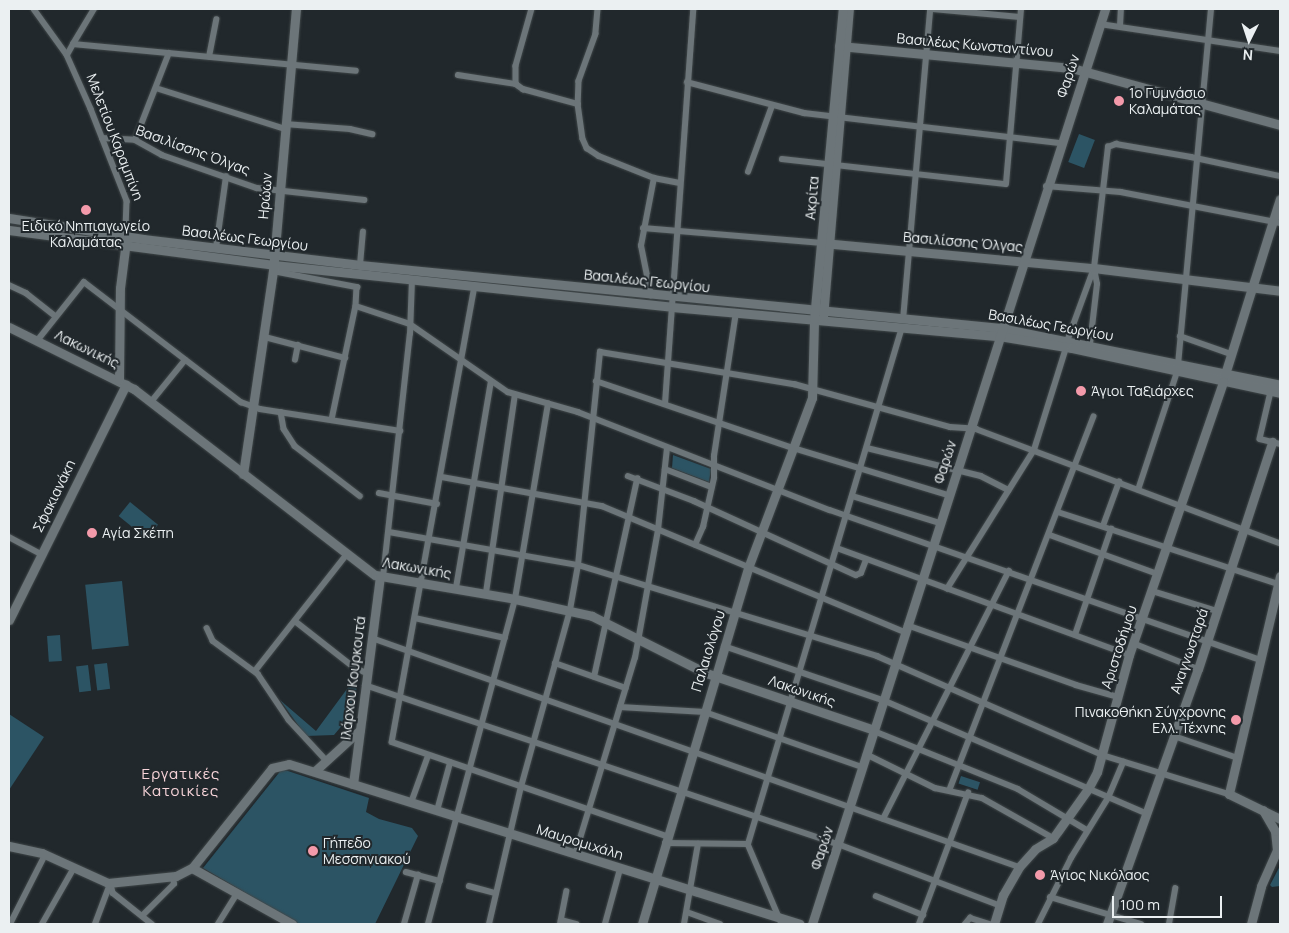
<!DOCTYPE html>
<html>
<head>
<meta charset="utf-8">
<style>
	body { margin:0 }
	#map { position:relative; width:1289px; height:933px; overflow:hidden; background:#21282c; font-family:Manrope,sans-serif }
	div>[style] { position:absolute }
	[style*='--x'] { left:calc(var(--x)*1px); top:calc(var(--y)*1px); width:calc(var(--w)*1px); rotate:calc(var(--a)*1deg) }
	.green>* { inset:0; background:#2c5464; transform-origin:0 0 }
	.roads { filter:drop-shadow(0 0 1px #404749) drop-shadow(0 0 1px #404749) }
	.street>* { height:5.5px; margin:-2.75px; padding:0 2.75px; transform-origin:2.75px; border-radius:2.75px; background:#6c7579 }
	.secondary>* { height:9px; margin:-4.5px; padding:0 4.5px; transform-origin:4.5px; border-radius:4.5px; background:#6c7579 }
	.dots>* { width:14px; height:14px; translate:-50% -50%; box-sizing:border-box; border:2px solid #21282c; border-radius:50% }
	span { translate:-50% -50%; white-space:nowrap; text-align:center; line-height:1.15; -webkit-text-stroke:4px #21282c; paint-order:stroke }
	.street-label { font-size:14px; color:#ebf0f2 }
	.poi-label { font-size:14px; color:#ebf0f2 }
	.left { translate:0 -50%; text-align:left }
	.right { translate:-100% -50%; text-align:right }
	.neighbourhood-label { font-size:15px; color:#f7d4d9; letter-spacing:1px }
	.frame { position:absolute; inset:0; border:10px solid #ebf0f2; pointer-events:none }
	.north { position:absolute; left:1224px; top:15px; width:50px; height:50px; -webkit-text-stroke:4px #21282c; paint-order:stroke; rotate:184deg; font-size:14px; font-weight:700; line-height:20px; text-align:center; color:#ebf0f2 }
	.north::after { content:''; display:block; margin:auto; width:18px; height:22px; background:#ebf0f2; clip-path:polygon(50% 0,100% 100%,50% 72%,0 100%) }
	.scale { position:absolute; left:1112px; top:896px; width:110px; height:22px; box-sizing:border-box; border:2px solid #ebf0f2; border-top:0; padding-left:6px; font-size:15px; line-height:18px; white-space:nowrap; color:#ebf0f2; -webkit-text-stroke:4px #21282c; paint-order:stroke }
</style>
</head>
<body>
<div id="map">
	<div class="green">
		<div style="left:1079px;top:134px;width:17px;height:30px;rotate:21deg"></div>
		<div style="clip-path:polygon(673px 455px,711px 469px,709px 482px,672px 468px)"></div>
		<div style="left:130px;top:502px;width:36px;height:18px;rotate:39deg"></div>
		<div style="left:122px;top:581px;width:65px;height:37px;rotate:84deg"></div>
		<div style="left:60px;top:635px;width:26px;height:13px;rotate:86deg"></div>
		<div style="left:107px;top:663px;width:26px;height:13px;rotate:83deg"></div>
		<div style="left:88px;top:665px;width:26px;height:12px;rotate:83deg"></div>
		<div style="clip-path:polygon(358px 674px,354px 711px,334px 735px,306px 736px,280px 700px,316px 731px)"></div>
		<div style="clip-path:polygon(9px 714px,44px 737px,9px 790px)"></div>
		<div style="clip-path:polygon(282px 769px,369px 798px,366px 812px,379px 819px,412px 828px,418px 836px,375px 924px,299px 924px,203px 868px)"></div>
		<div style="left:961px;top:776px;width:20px;height:8px;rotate:18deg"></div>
		<div style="clip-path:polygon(1280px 866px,1280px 886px,1272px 887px,1270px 885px)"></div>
	</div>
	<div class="roads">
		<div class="street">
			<div style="--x:34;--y:9;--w:57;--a:54.3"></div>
			<div style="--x:67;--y:55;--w:59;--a:66"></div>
			<div style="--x:91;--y:109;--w:99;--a:68.6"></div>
			<div style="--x:127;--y:201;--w:36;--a:92"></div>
			<div style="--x:532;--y:9;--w:59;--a:105.7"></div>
			<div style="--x:516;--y:66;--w:18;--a:90"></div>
			<div style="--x:516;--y:84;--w:9;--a:36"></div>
			<div style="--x:523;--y:89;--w:57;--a:15.3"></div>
			<div style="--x:598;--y:9;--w:25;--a:95"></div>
			<div style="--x:596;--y:34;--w:50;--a:109.9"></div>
			<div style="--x:579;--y:81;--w:23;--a:92"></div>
			<div style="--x:578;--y:104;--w:35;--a:82"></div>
			<div style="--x:583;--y:139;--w:10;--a:66"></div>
			<div style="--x:587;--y:148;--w:14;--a:34"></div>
			<div style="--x:599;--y:156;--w:59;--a:21.8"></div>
			<div style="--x:654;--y:178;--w:26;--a:11"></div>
			<div style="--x:933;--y:9;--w:87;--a:5.3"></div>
			<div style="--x:1100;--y:24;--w:182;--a:8.5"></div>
			<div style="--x:1120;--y:26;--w:17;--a:-87"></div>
			<div style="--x:73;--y:44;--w:41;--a:-59"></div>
			<div style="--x:67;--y:55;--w:13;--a:-61"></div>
			<div style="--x:73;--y:44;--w:284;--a:5.4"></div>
			<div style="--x:209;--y:57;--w:38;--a:-79"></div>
			<div style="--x:458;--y:75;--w:59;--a:8.8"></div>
			<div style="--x:687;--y:82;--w:121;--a:14.8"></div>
			<div style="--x:804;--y:113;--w:259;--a:6.7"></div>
			<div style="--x:156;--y:88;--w:135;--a:17.6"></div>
			<div style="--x:285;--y:124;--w:65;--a:4.4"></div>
			<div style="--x:350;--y:129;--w:23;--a:13"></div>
			<div style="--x:102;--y:138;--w:33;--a:3"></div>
			<div style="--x:135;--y:140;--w:31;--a:29"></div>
			<div style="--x:162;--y:155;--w:101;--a:19.2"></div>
			<div style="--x:257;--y:188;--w:108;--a:6.4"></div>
			<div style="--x:135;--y:140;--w:93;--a:-68.7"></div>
			<div style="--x:782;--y:159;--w:225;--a:6.4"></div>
			<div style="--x:1006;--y:184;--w:176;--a:-85.1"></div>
			<div style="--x:748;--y:172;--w:70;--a:-70"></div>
			<div style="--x:1046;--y:186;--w:75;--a:4.6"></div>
			<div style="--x:1121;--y:192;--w:162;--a:11"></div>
			<div style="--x:643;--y:228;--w:180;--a:4.8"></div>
			<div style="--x:216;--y:248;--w:72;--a:-82"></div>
			<div style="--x:360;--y:265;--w:33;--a:-85"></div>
			<div style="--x:273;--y:271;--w:86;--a:10.8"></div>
			<div style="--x:357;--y:287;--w:19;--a:93"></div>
			<div style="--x:356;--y:306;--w:116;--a:101.9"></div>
			<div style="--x:9;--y:285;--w:19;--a:25"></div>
			<div style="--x:26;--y:293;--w:37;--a:38"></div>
			<div style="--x:475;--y:286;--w:463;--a:100.3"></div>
			<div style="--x:392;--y:742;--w:291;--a:18.9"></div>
			<div style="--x:651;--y:296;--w:51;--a:-101.3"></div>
			<div style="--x:641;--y:246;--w:69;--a:-79.2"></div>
			<div style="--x:356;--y:306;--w:57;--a:18.4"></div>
			<div style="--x:410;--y:324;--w:119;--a:34.8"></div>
			<div style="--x:508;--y:392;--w:73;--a:15.9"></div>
			<div style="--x:578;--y:412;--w:270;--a:21.3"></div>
			<div style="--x:830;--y:510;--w:456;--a:19.2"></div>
			<div style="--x:903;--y:320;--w:312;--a:-85"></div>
			<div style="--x:1180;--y:336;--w:54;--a:19.4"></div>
			<div style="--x:265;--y:337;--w:83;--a:14.7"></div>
			<div style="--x:1068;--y:339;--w:76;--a:-69.9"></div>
			<div style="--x:1094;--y:268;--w:122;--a:-83.4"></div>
			<div style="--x:1108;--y:147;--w:9;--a:-21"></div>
			<div style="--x:1116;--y:144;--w:76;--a:9.8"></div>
			<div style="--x:1191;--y:157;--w:91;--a:12.1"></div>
			<div style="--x:37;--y:341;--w:75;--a:-51.5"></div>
			<div style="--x:84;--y:282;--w:198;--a:37.4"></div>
			<div style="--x:241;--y:402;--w:20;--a:20"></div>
			<div style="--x:260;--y:409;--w:142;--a:8.9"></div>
			<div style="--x:1090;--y:344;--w:60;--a:-83.3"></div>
			<div style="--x:1097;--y:284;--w:16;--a:-101"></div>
			<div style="--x:295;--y:360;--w:15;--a:-79"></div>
			<div style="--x:1178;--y:365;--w:358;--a:-84.7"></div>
			<div style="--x:596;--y:381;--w:208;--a:18.8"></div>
			<div style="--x:793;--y:448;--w:162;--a:16.9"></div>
			<div style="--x:1271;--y:392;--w:48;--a:103.2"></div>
			<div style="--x:1260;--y:439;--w:21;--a:14"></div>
			<div style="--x:151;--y:402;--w:54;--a:-51"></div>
			<div style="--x:665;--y:404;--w:396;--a:-85.9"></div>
			<div style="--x:281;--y:412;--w:17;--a:80"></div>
			<div style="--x:284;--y:429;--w:20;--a:57"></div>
			<div style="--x:295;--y:446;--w:82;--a:37.6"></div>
			<div style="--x:867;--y:448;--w:117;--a:13.8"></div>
			<div style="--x:981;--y:476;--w:31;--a:27"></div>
			<div style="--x:665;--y:469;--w:50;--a:21"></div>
			<div style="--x:628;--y:476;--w:71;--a:20.7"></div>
			<div style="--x:694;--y:501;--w:178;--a:24.6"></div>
			<div style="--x:856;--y:575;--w:5;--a:-22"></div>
			<div style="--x:861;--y:573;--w:14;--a:-69"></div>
			<div style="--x:442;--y:477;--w:163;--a:10.3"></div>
			<div style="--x:602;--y:506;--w:328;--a:22.6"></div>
			<div style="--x:1138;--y:490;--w:124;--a:-71.7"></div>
			<div style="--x:379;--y:493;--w:59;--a:10.7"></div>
			<div style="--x:852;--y:496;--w:92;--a:17.1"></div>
			<div style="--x:1058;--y:512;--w:231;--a:18.1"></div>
			<div style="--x:1103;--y:526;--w:47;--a:-70"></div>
			<div style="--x:389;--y:532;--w:192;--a:9.9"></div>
			<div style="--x:578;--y:565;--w:313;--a:16.9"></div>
			<div style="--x:877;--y:656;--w:246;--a:23.7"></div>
			<div style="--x:1102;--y:755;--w:133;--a:17.1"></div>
			<div style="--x:1050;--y:535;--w:115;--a:19.9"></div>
			<div style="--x:9;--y:537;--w:36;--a:28"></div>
			<div style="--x:695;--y:545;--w:20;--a:-66"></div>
			<div style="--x:703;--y:527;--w:50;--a:-77.3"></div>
			<div style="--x:714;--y:478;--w:22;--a:-90"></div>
			<div style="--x:714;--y:456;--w:145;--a:-81.3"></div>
			<div style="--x:837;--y:548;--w:311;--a:20.1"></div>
			<div style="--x:383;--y:577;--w:244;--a:-83.7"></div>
			<div style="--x:410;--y:334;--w:54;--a:-87.9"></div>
			<div style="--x:456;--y:588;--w:209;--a:-80.4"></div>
			<div style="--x:947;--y:589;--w:164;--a:-58"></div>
			<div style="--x:1034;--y:450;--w:107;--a:-72.6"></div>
			<div style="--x:1152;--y:591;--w:68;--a:17.1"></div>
			<div style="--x:486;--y:593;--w:200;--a:-81.7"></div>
			<div style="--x:415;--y:618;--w:92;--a:12.5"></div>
			<div style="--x:295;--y:621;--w:76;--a:38.1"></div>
			<div style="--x:355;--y:668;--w:13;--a:23"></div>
			<div style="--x:907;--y:625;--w:179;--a:19.5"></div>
			<div style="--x:1076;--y:685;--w:44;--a:15.9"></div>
			<div style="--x:207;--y:628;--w:14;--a:65"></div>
			<div style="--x:213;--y:641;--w:56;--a:36.3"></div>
			<div style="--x:258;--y:674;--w:55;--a:56"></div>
			<div style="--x:289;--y:720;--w:56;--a:47.2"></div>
			<div style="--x:1075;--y:635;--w:112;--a:-71.2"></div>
			<div style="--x:372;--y:638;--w:686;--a:19.49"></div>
			<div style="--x:1133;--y:643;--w:70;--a:21.8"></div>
			<div style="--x:724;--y:646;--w:168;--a:18.8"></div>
			<div style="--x:883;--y:700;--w:286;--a:23.3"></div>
			<div style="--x:555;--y:663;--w:75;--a:19.4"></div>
			<div style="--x:255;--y:671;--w:149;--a:-51.8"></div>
			<div style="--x:594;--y:677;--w:203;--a:-77.7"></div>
			<div style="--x:365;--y:685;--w:499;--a:18.6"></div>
			<div style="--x:838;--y:844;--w:172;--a:20.8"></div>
			<div style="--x:620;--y:707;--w:85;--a:3.4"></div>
			<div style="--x:705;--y:712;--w:166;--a:19.3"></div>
			<div style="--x:874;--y:731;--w:155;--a:21.9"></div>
			<div style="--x:1018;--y:789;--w:80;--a:30.7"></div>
			<div style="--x:1174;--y:736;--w:68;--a:19"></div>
			<div style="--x:866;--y:754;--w:77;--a:26.2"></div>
			<div style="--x:935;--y:788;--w:48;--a:12"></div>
			<div style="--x:982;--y:798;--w:81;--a:29.4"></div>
			<div style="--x:949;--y:791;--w:401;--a:-68.9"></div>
			<div style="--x:411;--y:803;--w:50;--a:-70.1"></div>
			<div style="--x:437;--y:811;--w:50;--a:-74.8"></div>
			<div style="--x:883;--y:819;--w:278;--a:-63.1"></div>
			<div style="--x:665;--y:843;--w:83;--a:0.7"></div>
			<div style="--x:748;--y:844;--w:539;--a:-73.41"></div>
			<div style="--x:748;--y:844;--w:87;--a:67"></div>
			<div style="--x:575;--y:855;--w:206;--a:-73.1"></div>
			<div style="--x:635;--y:658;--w:130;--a:-79.8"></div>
			<div style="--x:658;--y:530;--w:82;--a:-83.7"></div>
			<div style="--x:406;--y:872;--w:35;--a:15"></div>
			<div style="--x:111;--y:884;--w:9;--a:77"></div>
			<div style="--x:113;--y:893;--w:50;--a:38.5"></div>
			<div style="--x:469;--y:886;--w:28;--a:15"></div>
			<div style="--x:876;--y:896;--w:51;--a:22"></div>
			<div style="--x:1050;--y:897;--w:95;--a:16.5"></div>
			<div style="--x:687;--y:912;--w:35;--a:20"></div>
			<div style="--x:142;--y:916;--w:45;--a:-45"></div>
			<div style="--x:174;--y:884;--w:7;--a:-98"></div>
			<div style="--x:561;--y:920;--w:16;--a:15"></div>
			<div style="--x:10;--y:924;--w:77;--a:-63.1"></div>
			<div style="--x:42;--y:924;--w:64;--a:-60.3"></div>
			<div style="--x:95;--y:924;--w:43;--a:-69.4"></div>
			<div style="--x:218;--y:924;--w:36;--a:-58"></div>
			<div style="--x:404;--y:924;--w:51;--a:-74.1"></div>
			<div style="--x:428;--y:924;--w:336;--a:-75"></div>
			<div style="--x:515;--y:599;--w:198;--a:-80.4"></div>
			<div style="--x:489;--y:924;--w:141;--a:-76.9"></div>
			<div style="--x:521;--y:787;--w:184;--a:-74.5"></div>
			<div style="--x:570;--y:610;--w:46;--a:-79.9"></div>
			<div style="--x:578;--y:565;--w:214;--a:-84.1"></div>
			<div style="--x:600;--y:352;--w:197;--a:9.4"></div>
			<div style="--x:794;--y:384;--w:162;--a:15.4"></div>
			<div style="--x:950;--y:427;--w:26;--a:4"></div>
			<div style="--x:976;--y:429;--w:325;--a:20.6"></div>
			<div style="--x:560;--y:924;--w:33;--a:-79"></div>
			<div style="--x:605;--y:924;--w:57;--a:-74.7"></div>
			<div style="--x:684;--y:924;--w:81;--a:-80.1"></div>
			<div style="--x:919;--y:924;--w:140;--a:-69.5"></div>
			<div style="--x:965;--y:924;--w:8;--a:-50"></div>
			<div style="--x:970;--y:918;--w:21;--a:17"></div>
			<div style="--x:1038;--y:924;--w:74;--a:-63.4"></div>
			<div style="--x:1071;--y:858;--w:70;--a:-58.3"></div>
			<div style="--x:1108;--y:798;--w:39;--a:-67"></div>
			<div style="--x:1169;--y:924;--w:36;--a:-80"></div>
		</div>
		<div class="secondary">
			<div style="--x:839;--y:46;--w:234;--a:5.4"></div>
			<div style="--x:1072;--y:68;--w:216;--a:15.3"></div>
			<div style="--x:9;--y:218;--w:136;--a:8.9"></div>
			<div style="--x:143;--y:239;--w:219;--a:6.8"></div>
			<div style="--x:360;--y:265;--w:644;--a:5.61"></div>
			<div style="--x:1001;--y:328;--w:285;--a:11.5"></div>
			<div style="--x:9;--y:230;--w:267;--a:7.5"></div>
			<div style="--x:274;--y:265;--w:400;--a:6"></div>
			<div style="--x:672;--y:307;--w:328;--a:5.1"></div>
			<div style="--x:999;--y:336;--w:74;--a:9.3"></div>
			<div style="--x:1072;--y:348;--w:213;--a:12.2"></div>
			<div style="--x:822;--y:243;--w:273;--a:5.3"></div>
			<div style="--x:1094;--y:268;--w:187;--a:7"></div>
			<div style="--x:823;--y:317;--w:309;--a:-85.2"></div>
			<div style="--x:9;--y:327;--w:140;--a:26.4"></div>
			<div style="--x:134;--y:389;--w:304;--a:37.7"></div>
			<div style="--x:375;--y:575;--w:142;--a:9.7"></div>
			<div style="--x:515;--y:599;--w:79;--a:12.4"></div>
			<div style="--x:592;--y:616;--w:127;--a:26.6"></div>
			<div style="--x:706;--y:673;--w:177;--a:18.7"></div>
			<div style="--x:1225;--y:374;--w:183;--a:-72.6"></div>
			<div style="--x:119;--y:380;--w:92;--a:-89.4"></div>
			<div style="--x:120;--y:288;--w:47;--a:-82.7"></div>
			<div style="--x:243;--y:474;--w:205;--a:-81.6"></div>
			<div style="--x:273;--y:271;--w:263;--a:-85"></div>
			<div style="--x:1280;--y:576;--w:224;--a:103.2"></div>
			<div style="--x:1229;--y:794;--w:57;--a:26.1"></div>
			<div style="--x:9;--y:620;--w:263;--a:-63.6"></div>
			<div style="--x:316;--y:770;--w:59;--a:-42.3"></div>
			<div style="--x:353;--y:784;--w:210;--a:-82.6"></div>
			<div style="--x:9;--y:846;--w:34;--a:12"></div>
			<div style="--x:42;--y:853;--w:72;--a:24.4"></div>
			<div style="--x:108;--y:883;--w:68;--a:-5.9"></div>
			<div style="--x:176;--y:876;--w:18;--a:-27"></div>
			<div style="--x:192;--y:868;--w:128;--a:-51.3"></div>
			<div style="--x:272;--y:768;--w:17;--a:-13"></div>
			<div style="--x:289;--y:764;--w:535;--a:17.39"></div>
			<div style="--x:192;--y:868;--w:115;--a:29.2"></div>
			<div style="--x:642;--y:924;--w:371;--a:-73.4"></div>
			<div style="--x:748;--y:568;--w:182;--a:-69.4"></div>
			<div style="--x:812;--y:398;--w:79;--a:-88.5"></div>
			<div style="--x:814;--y:319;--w:311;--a:-84.7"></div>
			<div style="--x:812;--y:924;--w:961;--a:-72.24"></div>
			<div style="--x:994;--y:924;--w:30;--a:-73"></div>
			<div style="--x:1003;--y:895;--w:32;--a:-60"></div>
			<div style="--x:1019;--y:867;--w:24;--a:-48"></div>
			<div style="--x:1035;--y:849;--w:21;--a:-31"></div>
			<div style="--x:1053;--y:838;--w:60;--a:-54.5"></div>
			<div style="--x:1088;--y:789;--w:19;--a:-62"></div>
			<div style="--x:1097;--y:772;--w:121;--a:-74.7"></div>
			<div style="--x:1129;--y:655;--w:289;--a:-71"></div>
			<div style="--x:1107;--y:924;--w:271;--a:-70.4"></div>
			<div style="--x:1198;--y:669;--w:239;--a:-71.9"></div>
			<div style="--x:1251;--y:924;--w:39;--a:-75"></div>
			<div style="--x:1261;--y:886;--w:39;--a:-66"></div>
			<div style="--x:1277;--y:850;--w:19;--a:-96"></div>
			<div style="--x:1275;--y:831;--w:24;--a:-120"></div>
		</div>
	</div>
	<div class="dots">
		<div style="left:1119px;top:101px;background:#f39aaa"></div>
		<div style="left:86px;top:210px;background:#f39aaa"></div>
		<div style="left:1081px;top:391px;background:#f39aaa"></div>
		<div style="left:92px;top:533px;background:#f39aaa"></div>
		<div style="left:1236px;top:720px;background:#f39aaa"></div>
		<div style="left:313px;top:851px;background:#f39aaa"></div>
		<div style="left:1040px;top:875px;background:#f39aaa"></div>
	</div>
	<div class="street-label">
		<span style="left:975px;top:45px;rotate:5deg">Βασιλέως Κωνσταντίνου</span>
		<span style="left:1068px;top:76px;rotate:-72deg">Φαρών</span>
		<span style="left:115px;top:137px;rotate:69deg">Μελετίου Καραμπίνη</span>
		<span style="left:193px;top:150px;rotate:20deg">Βασιλίσσης Όλγας</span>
		<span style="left:265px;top:196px;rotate:-85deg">Ηρώων</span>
		<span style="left:812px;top:198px;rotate:-85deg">Ακρίτα</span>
		<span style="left:245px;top:238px;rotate:7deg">Βασιλέως Γεωργίου</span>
		<span style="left:963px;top:242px;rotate:5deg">Βασιλίσσης Όλγας</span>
		<span style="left:647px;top:281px;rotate:6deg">Βασιλέως Γεωργίου</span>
		<span style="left:1051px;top:325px;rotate:10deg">Βασιλέως Γεωργίου</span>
		<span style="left:87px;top:349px;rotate:26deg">Λακωνικής</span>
		<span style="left:945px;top:462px;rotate:-72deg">Φαρών</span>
		<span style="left:54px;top:496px;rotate:-64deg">Σφακιανάκη</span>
		<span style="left:417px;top:568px;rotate:10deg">Λακωνικής</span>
		<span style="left:1119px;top:647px;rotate:-72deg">Αριστοδήμου</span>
		<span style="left:708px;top:651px;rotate:-73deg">Παλαιολόγου</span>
		<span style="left:1189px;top:651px;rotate:-71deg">Αναγνωσταρά</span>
		<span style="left:353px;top:678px;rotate:-83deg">Ιλάρχου Κουρκουτά</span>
		<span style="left:802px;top:691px;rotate:19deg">Λακωνικής</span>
		<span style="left:580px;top:842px;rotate:17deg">Μαυρομιχάλη</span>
		<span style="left:822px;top:848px;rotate:-72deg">Φαρών</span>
	</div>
	<div class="poi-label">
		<span class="left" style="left:1129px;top:101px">1ο Γυμνάσιο<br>Καλαμάτας</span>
		<span style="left:86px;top:234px">Ειδικό Νηπιαγωγείο<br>Καλαμάτας</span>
		<span class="left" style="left:1091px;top:391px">Άγιοι Ταξιάρχες</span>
		<span class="left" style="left:102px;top:533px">Αγία Σκέπη</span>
		<span class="right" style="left:1226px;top:720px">Πινακοθήκη Σύγχρονης<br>Ελλ. Τέχνης</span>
		<span class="left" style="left:323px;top:851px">Γήπεδο<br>Μεσσηνιακού</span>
		<span class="left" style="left:1050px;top:875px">Άγιος Νικόλαος</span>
	</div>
	<div class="neighbourhood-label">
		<span style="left:181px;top:782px">Εργατικές<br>Κατοικίες</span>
	</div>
	<div class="frame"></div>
	<div class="north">N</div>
	<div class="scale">100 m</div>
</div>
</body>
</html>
